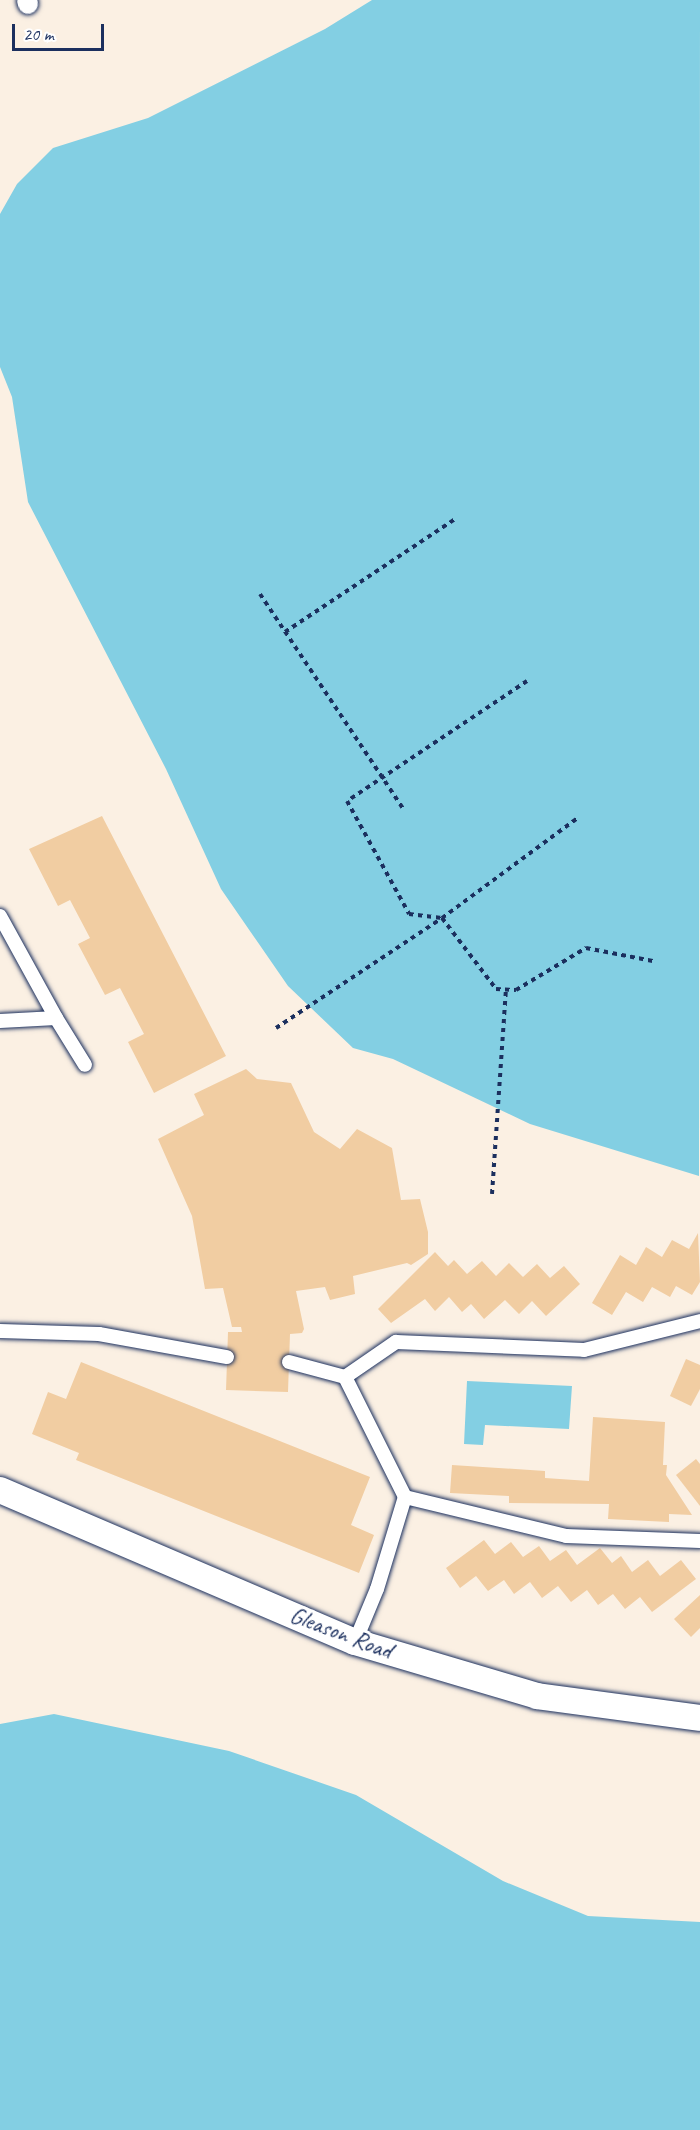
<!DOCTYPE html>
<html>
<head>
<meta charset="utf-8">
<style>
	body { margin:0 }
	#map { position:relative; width:700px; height:2130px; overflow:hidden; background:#fbf0e3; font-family:Caveat,sans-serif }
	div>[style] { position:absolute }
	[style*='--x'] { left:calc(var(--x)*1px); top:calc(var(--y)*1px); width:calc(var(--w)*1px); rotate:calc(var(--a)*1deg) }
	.water>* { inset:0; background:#83cfe3 }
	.building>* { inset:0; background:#f1cda2 }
	.path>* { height:4px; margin-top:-2px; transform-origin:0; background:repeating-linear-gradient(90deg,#1b2f5e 0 4.5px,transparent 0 9px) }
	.roads { filter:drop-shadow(0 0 2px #1b2f5e) drop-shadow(0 0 2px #1b2f5e) }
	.service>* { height:14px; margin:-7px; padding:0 7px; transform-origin:7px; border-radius:7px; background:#fff }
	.pedestrian>* { height:20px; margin:-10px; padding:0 10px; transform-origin:10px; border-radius:10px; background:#fff }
	.minor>* { height:26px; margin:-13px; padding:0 13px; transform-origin:13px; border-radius:13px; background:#fff }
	span { translate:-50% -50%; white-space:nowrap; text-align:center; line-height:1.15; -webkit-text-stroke:6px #fff; paint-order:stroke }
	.street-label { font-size:24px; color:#1b2f5e }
	.scale { position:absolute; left:12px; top:24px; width:92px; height:27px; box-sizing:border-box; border:3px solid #1b2f5e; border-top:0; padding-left:8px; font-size:18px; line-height:21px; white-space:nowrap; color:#1b2f5e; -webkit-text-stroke:4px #fff; paint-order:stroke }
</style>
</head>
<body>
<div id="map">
	<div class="water">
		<div style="clip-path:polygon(372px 0,700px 0,699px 1176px,530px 1124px,393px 1059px,353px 1048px,288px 986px,221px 889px,166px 769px,28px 502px,12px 397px,0 367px,0 214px,17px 184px,53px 148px,148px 118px,325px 29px)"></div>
		<div style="clip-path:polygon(467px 1381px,572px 1386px,569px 1429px,485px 1425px,483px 1445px,464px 1444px)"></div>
		<div style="clip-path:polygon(54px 1714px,229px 1751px,356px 1795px,503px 1881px,588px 1916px,700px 1922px,700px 2130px,0 2130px,0 1724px)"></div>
	</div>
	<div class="building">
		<div style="clip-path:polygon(102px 816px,226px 1056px,154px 1093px,128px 1042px,144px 1034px,120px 988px,105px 995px,78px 944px,90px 938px,70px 900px,58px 906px,29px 849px)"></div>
		<div style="clip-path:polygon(246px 1069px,257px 1079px,291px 1083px,314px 1132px,340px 1149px,357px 1129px,392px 1148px,401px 1200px,420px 1199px,428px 1232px,428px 1254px,411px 1265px,407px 1263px,353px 1276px,355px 1294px,330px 1300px,325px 1287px,296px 1291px,304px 1329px,302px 1333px,290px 1334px,288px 1392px,226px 1390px,228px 1332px,242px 1332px,241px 1327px,232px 1327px,223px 1288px,205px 1289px,192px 1216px,158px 1139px,204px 1115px,194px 1094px)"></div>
		<div style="clip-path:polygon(698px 1233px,700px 1282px,692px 1295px,676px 1286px,670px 1297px,652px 1287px,643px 1302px,626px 1292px,612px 1315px,592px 1303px,620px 1255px,636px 1265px,646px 1247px,662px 1257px,672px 1240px,689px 1249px)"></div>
		<div style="clip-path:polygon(435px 1252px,448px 1266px,454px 1260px,467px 1274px,482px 1261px,496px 1276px,509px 1263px,523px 1277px,537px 1264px,550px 1278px,564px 1266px,580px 1284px,546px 1316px,532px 1301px,519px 1314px,505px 1300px,484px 1319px,471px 1304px,462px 1312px,449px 1297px,435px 1311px,425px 1299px,391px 1323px,378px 1309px)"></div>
		<div style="clip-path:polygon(686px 1359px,700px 1365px,700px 1389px,691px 1406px,670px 1396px)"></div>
		<div style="clip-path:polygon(81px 1362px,370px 1477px,351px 1525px,374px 1535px,359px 1573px,76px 1460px,79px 1453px,32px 1434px,48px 1392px,66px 1399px)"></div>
		<div style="clip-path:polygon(593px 1417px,665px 1422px,663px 1465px,667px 1465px,666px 1475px,692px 1515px,669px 1514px,669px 1522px,608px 1519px,609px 1504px,509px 1503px,509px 1496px,450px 1493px,452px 1465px,545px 1471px,545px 1478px,589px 1481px)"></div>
		<div style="clip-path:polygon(696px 1459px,700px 1464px,700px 1506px,676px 1475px)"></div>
		<div style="clip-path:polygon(484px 1540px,495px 1554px,511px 1542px,523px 1557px,539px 1546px,550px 1561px,566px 1550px,577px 1565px,600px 1548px,612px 1563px,621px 1556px,632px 1572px,648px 1560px,660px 1576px,681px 1560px,696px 1579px,652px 1612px,640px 1597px,625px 1609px,613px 1594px,598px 1605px,587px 1590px,571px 1602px,558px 1586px,542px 1598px,530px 1582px,514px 1594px,504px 1580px,488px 1591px,476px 1576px,460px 1588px,446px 1568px)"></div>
		<div style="clip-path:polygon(700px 1595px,700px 1628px,691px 1637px,674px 1619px)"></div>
	</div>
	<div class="path">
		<div style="--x:260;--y:594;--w:260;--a:56.3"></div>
		<div style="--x:285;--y:632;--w:204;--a:-33.6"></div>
		<div style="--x:527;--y:681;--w:216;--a:146.3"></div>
		<div style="--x:347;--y:801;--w:129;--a:61.2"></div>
		<div style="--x:409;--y:914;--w:33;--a:7"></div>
		<div style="--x:442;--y:918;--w:89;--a:52.7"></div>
		<div style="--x:496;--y:989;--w:20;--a:3"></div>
		<div style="--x:516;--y:990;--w:82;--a:-31"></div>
		<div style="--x:586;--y:948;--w:68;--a:11"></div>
		<div style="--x:276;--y:1028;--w:199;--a:-33.5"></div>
		<div style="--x:442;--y:918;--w:170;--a:-36.4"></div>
		<div style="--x:492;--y:1194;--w:204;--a:-86.1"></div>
	</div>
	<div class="roads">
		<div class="service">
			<div style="--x:0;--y:916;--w:116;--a:61.2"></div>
			<div style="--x:0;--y:1021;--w:56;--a:-3.1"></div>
			<div style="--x:56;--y:1018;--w:55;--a:58.3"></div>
			<div style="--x:0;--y:1331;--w:99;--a:1.7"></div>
			<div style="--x:99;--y:1334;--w:130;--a:10.2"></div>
			<div style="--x:289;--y:1362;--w:58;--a:15"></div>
			<div style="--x:345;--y:1377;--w:62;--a:-34.5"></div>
			<div style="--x:396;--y:1342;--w:188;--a:2.4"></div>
			<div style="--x:584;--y:1350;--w:120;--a:-14"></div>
			<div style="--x:345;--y:1377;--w:134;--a:63.4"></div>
			<div style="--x:405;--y:1497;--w:166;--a:13.6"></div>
			<div style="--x:566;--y:1536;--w:134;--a:2.1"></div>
			<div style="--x:355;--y:1642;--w:57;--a:-67.5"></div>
			<div style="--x:377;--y:1589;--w:96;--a:-73.1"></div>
		</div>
		<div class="pedestrian">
			<div style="--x:27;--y:0;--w:4;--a:76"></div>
		</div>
		<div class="minor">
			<div style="--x:0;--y:1490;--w:386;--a:23.2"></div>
			<div style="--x:355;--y:1642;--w:190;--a:16.5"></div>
			<div style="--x:537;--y:1696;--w:164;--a:7.7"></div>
		</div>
	</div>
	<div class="street-label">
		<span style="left:341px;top:1633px;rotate:21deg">Gleason Road</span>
	</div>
	<div class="scale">20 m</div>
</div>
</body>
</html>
